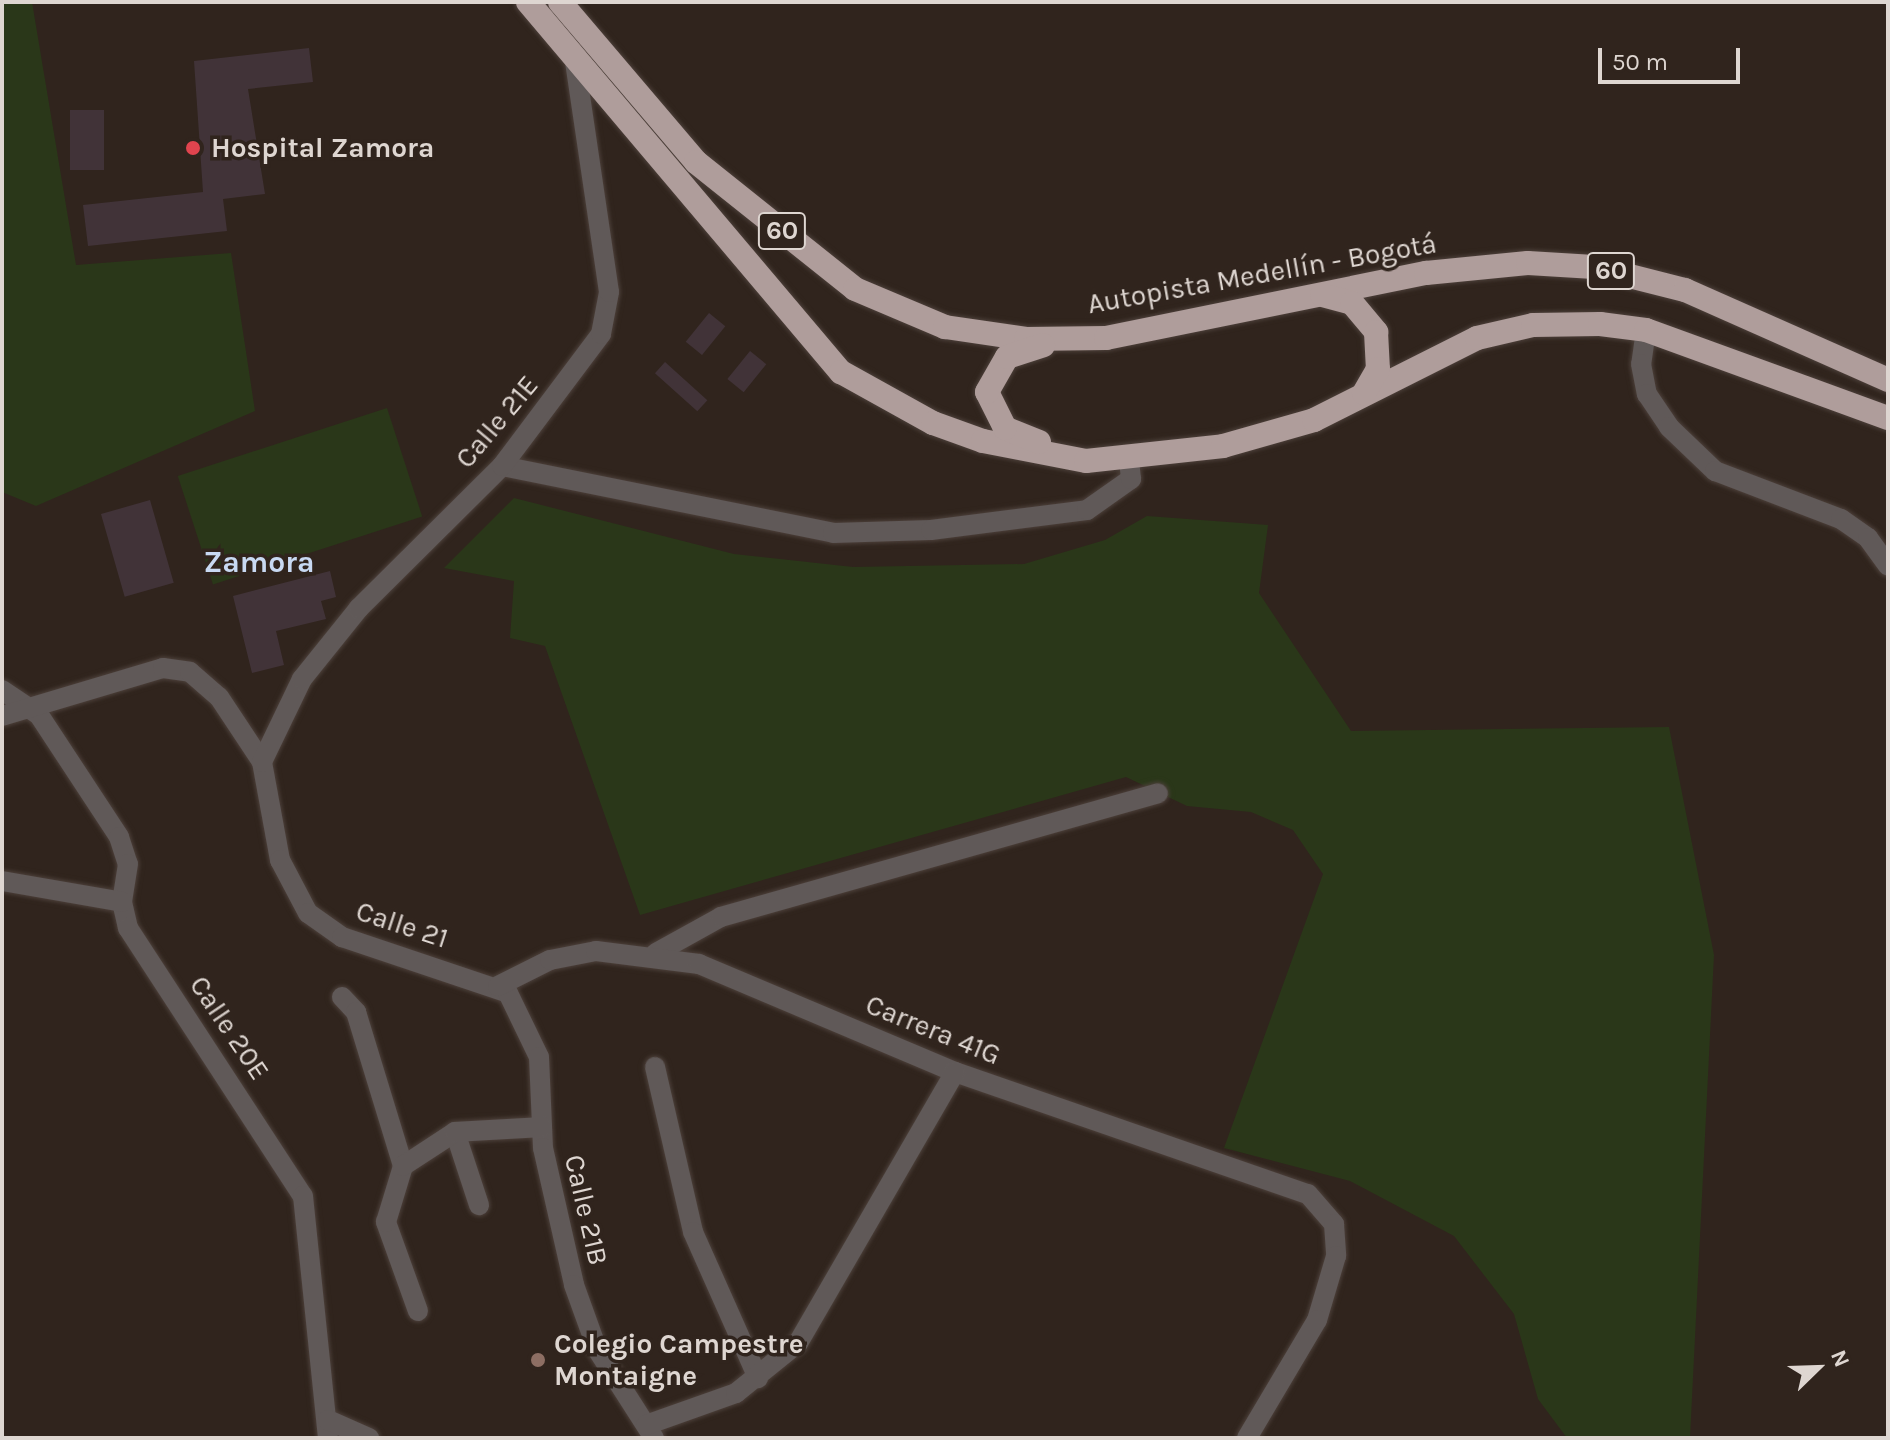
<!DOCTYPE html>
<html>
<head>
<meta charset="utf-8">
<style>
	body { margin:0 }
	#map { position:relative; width:1890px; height:1440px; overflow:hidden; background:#30241d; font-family:Karla,sans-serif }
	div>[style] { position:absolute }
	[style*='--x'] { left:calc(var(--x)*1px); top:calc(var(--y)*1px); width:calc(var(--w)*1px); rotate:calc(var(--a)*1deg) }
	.green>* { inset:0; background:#2a3719; transform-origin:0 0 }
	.building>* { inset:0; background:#413338; transform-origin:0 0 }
	.roads { filter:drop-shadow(0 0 2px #4c403a) drop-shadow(0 0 2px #4c403a) }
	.minor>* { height:20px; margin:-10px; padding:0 10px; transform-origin:10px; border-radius:10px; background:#605958 }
	.highway>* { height:24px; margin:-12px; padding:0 12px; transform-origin:12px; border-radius:12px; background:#af9d9b }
	.dots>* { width:22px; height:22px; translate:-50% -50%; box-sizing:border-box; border:4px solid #30241d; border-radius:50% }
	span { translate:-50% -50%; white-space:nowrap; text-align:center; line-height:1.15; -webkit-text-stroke:7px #30241d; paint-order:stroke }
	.shield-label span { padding:2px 6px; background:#30241d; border:2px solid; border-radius:6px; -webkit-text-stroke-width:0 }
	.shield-label { font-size:26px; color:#ded6d1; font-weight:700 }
	.poi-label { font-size:28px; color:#ded6d1; font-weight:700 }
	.left { translate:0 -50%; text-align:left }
	.street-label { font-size:28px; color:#ded6d1 }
	.neighbourhood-label { font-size:30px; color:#c8d9f2; font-weight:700 }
	.frame { position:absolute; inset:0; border:4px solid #ded6d1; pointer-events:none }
	.north { position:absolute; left:1778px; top:1328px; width:80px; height:80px; -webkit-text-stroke:6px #30241d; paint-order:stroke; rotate:67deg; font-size:22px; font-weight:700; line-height:32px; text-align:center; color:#ded6d1 }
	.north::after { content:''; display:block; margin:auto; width:28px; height:36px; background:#ded6d1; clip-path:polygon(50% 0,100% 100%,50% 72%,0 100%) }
	.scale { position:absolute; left:1598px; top:48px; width:142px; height:36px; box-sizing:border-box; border:4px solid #ded6d1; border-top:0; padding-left:10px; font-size:24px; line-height:28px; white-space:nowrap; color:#ded6d1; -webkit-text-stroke:6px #30241d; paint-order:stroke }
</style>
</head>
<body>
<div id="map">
	<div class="green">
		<div style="clip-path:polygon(2px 2px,32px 2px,76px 265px,231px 253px,255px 411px,36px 506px,2px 492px)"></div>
		<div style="left:387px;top:408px;width:114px;height:220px;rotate:72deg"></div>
		<div style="clip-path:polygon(514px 498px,734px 554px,853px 567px,1024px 564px,1105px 540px,1147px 516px,1268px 525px,1259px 593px,1351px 731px,1669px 727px,1714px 955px,1690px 1438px,1567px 1438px,1538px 1399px,1514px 1314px,1454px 1236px,1350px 1181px,1224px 1148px,1323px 874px,1293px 830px,1251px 812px,1187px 806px,1126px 777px,640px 915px,545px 646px,510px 638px,514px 581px,444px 568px)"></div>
	</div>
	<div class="building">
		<div style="clip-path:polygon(309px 48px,313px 82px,248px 89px,265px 194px,223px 199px,227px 231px,88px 246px,83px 205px,203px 192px,194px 61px)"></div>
		<div style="left:104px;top:110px;width:60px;height:34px;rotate:90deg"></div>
		<div style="left:709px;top:313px;width:21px;height:37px;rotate:39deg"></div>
		<div style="left:750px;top:351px;width:21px;height:36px;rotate:39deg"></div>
		<div style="left:665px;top:362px;width:57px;height:15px;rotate:42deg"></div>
		<div style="left:150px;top:500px;width:86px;height:51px;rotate:74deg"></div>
		<div style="clip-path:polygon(330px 571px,336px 597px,321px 601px,326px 619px,276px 631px,284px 665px,252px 673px,233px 596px)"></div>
	</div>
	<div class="roads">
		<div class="minor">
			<div style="--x:1646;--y:330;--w:34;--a:98"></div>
			<div style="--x:1641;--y:364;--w:31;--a:79"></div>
			<div style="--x:1647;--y:394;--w:40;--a:56"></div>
			<div style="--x:1669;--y:427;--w:64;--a:43.7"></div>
			<div style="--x:1715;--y:471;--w:135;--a:20.9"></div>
			<div style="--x:1841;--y:519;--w:33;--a:35"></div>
			<div style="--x:1868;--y:538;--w:34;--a:54"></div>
			<div style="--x:502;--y:466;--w:338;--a:11.4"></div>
			<div style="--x:833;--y:533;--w:98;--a:-1.8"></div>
			<div style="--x:931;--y:530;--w:157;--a:-7.3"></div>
			<div style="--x:1087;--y:510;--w:54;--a:-35.2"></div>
			<div style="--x:1131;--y:479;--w:18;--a:-96"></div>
			<div style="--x:2;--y:690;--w:45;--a:34"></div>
			<div style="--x:39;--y:715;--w:146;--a:56.7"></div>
			<div style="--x:119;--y:837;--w:28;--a:72"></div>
			<div style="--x:128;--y:864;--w:38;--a:99"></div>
			<div style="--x:122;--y:902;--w:27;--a:77"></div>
			<div style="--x:128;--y:928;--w:320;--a:56.9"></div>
			<div style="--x:303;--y:1196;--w:243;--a:84.1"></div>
			<div style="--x:2;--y:716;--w:168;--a:-16.6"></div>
			<div style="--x:163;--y:668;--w:27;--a:8"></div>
			<div style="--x:190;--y:672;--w:38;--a:41"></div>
			<div style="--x:219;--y:697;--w:78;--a:56.5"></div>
			<div style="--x:262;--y:762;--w:100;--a:79.6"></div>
			<div style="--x:280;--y:860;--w:60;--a:62.2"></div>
			<div style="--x:308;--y:913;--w:42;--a:35.2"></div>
			<div style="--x:342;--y:937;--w:175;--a:18.6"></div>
			<div style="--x:508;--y:993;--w:71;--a:64.2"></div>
			<div style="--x:539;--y:1057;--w:91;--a:87.5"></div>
			<div style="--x:543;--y:1148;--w:140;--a:77.2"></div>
			<div style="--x:574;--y:1285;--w:68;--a:70.2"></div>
			<div style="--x:597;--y:1349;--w:106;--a:57.4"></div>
			<div style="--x:262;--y:762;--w:92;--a:-64.3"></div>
			<div style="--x:302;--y:679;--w:91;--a:-51.2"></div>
			<div style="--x:359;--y:608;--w:202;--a:-44.8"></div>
			<div style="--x:502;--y:466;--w:165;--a:-53.1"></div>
			<div style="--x:601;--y:334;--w:43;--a:-79.2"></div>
			<div style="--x:609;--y:292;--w:239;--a:-98.4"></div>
			<div style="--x:2;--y:881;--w:122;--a:9.9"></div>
			<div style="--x:656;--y:953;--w:74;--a:-29"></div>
			<div style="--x:721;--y:917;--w:454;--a:-15.8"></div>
			<div style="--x:498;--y:986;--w:58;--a:-26.6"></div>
			<div style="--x:550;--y:960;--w:47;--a:-11.1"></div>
			<div style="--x:596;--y:951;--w:104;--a:7.2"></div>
			<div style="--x:699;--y:964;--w:278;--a:22.9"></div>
			<div style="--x:955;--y:1072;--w:373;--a:19.1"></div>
			<div style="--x:1308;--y:1194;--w:40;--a:49"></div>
			<div style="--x:1334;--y:1224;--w:32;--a:86"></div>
			<div style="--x:1336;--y:1256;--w:67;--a:106.5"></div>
			<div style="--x:1317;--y:1320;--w:137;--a:120.7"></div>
			<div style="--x:342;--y:997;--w:21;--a:47"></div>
			<div style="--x:356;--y:1012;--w:161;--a:73"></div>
			<div style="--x:655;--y:1067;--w:169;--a:77"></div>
			<div style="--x:693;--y:1232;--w:160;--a:66"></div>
			<div style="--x:455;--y:1132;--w:77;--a:71.8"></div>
			<div style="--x:418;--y:1311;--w:95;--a:-109.8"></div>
			<div style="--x:386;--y:1222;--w:59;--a:-73.1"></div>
			<div style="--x:403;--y:1166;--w:62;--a:-33.2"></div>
			<div style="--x:455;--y:1132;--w:87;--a:-3.3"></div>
			<div style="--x:328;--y:1420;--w:45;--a:23.7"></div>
			<div style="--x:646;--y:1425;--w:96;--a:-19.6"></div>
			<div style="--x:736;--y:1393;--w:80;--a:-38.9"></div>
			<div style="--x:798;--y:1343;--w:313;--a:-59.9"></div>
		</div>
		<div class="highway">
			<div style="--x:528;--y:2;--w:485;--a:49.8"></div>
			<div style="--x:841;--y:372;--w:105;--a:29"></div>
			<div style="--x:933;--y:423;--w:53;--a:19.8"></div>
			<div style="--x:983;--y:441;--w:105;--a:11"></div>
			<div style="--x:1086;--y:461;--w:138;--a:-6.2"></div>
			<div style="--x:1223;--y:446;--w:95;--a:-15.9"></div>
			<div style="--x:1314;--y:420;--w:182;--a:-26.7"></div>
			<div style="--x:1477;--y:338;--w:57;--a:-13.1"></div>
			<div style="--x:1533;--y:325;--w:67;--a:-0.9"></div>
			<div style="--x:1600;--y:324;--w:46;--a:7.4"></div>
			<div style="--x:1646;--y:330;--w:258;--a:20"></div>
			<div style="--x:560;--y:2;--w:210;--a:49.6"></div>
			<div style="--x:696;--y:162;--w:203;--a:38.6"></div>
			<div style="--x:855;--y:289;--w:98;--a:22.9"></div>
			<div style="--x:945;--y:327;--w:82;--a:8.4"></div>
			<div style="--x:1026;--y:339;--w:80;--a:-0.7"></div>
			<div style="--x:1106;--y:338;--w:327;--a:-11.5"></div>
			<div style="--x:1426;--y:273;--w:102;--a:-5.6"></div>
			<div style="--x:1528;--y:263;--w:66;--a:3.5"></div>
			<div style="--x:1594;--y:267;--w:94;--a:14.2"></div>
			<div style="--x:1685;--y:290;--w:222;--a:23.9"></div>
			<div style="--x:1322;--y:295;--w:31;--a:15"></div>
			<div style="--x:1352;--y:303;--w:38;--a:50"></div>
			<div style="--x:1376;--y:332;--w:37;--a:87"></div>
			<div style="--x:1378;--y:369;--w:28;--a:120"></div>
			<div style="--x:1039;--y:442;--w:37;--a:-158"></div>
			<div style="--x:1005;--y:428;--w:40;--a:-116.6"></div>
			<div style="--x:987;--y:392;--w:40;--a:-60.3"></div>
			<div style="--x:1007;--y:357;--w:38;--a:-18"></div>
		</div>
	</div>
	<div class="dots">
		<div style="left:193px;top:148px;background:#e0444e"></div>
		<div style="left:538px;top:1360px;background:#8d6e63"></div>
	</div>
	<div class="shield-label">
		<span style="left:782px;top:231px">60</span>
		<span style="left:1611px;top:271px">60</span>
	</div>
	<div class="poi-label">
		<span class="left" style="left:211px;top:148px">Hospital Zamora</span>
		<span class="left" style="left:554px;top:1360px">Colegio Campestre<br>Montaigne</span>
	</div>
	<div class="street-label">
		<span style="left:1262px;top:274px;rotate:-10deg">Autopista Medellín - Bogotá</span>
		<span style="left:497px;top:422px;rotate:-50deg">Calle 21E</span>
		<span style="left:402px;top:925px;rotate:18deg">Calle 21</span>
		<span style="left:229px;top:1028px;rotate:56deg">Calle 20E</span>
		<span style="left:933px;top:1030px;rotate:22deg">Carrera 41G</span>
		<span style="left:586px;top:1210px;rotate:77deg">Calle 21B</span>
	</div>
	<div class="neighbourhood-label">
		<span style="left:259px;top:562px">Zamora</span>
	</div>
	<div class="frame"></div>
	<div class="north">N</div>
	<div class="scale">50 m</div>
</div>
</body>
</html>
